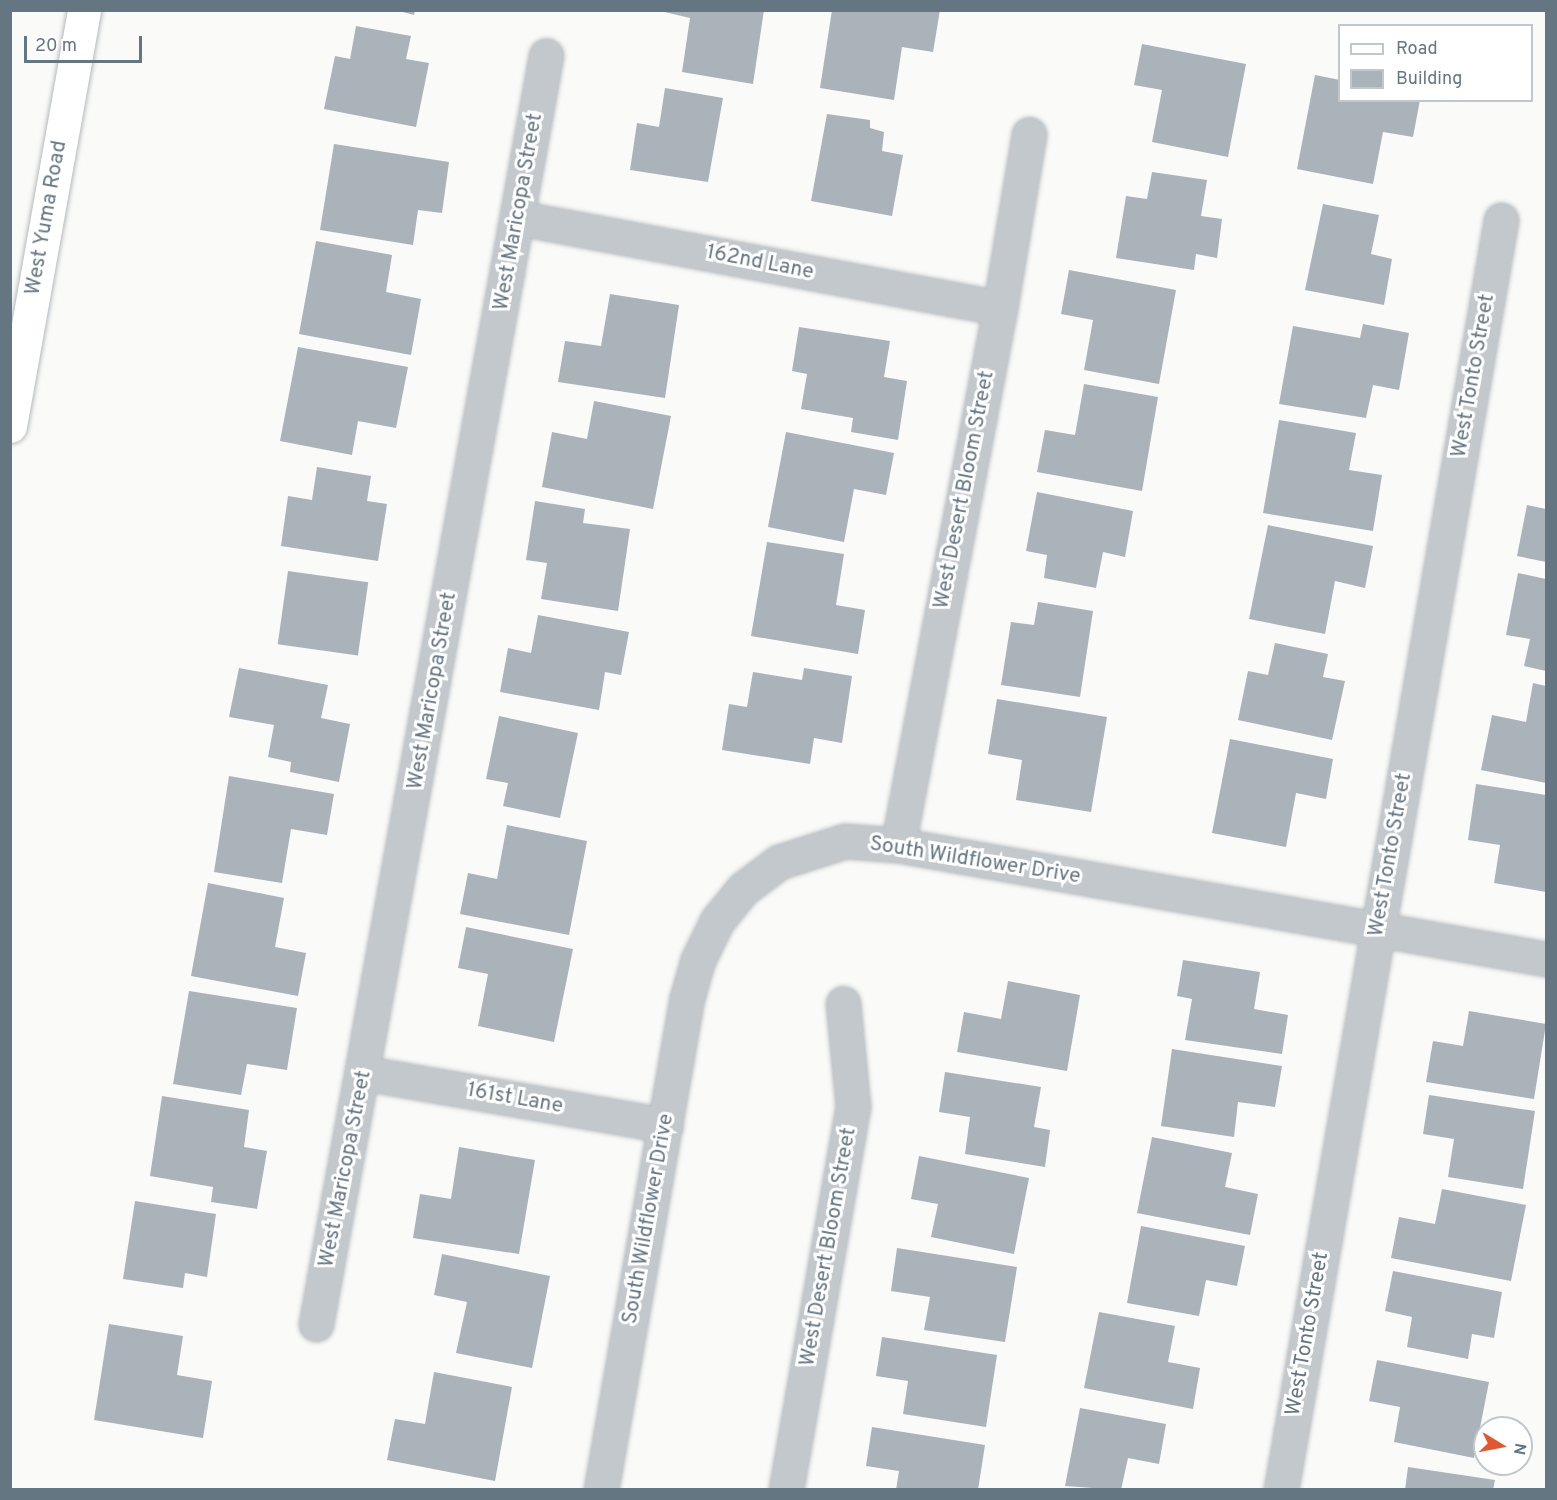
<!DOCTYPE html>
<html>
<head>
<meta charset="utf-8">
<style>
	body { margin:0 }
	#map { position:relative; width:1557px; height:1500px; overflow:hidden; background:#fafaf8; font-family:Overpass,sans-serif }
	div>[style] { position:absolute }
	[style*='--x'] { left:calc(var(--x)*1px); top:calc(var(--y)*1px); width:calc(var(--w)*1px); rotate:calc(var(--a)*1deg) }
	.building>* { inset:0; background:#aab3b9; transform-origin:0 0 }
	.roads { filter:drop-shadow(0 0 2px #b5babe) drop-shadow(0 0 2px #b5babe) }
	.minor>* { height:33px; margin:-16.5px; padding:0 16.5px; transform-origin:16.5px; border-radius:16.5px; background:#c3c8cc }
	.major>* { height:33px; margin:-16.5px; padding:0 16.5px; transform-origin:16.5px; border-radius:16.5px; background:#fff }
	span { translate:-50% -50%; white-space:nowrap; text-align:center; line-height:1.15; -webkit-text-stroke:6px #fff; paint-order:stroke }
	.street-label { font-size:21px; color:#657683 }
	.frame { position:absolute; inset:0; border:12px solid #657683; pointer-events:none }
	.legend { position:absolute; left:1338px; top:24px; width:195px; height:78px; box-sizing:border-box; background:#fff; border:2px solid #c1c8cd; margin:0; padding:8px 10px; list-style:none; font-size:18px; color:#657683 }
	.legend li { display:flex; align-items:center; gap:12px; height:30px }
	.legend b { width:30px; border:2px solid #c1c8cd }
	.north { position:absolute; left:1473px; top:1416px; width:60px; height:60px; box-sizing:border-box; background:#fff; border:2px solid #c1c8cd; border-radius:50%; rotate:100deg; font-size:16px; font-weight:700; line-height:24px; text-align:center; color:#657683 }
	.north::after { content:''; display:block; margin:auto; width:21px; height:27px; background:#e4572e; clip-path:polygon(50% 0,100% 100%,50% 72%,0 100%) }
	.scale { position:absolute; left:24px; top:36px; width:118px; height:27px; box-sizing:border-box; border:3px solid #657683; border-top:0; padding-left:8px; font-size:18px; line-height:21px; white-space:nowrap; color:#657683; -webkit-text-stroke:4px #fff; paint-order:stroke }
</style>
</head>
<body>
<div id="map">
	<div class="building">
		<div style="clip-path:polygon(395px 10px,415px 10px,414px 15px)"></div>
		<div style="clip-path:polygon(656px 10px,764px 10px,753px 84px,682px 72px,690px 18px)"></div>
		<div style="clip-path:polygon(832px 10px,940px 10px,933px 52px,902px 47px,894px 100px,820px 88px)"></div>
		<div style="clip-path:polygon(356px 26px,411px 36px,406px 59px,429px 63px,416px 127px,324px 109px,335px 56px,350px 59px)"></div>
		<div style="clip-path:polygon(1142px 44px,1246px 64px,1228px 157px,1152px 142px,1162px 90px,1134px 85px)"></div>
		<div style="clip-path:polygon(1315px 75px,1340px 80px,1340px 100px,1420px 100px,1413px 137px,1383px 132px,1373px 184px,1297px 169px)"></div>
		<div style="clip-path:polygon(665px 88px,723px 98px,708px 182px,630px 170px,637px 123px,659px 127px)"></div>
		<div style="clip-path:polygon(827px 114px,870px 120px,870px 128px,884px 132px,882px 151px,903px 155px,892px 216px,811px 201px)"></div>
		<div style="clip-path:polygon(334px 144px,449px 162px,442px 213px,418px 210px,413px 245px,320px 230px)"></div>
		<div style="clip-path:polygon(1152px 172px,1207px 180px,1201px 216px,1222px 219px,1217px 258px,1196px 254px,1194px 270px,1116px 258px,1126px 196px,1147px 199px)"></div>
		<div style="clip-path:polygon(1323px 204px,1379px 215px,1371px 254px,1392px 259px,1384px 305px,1305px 290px)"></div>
		<div style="clip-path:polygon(316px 241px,392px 255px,386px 292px,421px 299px,411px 355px,299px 334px)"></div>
		<div style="clip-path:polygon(1069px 270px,1176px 290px,1159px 384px,1084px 370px,1093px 320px,1061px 314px)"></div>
		<div style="clip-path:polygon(610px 294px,679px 305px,665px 398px,558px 382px,565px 341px,601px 346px)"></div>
		<div style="clip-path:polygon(1363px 324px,1409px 333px,1399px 390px,1373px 385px,1366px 418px,1279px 404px,1293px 326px,1360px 338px)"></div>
		<div style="clip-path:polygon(799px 327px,890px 341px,884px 377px,907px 381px,898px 440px,851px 432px,853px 418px,801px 409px,807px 374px,792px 371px)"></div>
		<div style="clip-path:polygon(298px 347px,408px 367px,396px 428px,358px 421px,352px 455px,280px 441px)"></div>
		<div style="clip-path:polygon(1084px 384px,1158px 397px,1142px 491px,1037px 472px,1045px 430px,1075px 435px)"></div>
		<div style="clip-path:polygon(594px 401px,671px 416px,653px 509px,542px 487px,552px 432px,587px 439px)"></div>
		<div style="clip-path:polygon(1279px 420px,1356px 433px,1349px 470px,1382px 475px,1373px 531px,1263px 513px)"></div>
		<div style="clip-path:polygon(786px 432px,894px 453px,886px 495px,854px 489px,844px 542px,768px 527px)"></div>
		<div style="clip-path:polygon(317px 467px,371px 476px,367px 501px,387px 504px,378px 561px,281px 546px,288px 496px,312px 500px)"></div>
		<div style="clip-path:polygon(1037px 492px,1133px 511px,1125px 557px,1103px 552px,1096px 588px,1044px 578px,1047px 555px,1026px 551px)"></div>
		<div style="clip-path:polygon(535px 501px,585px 509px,583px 523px,630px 529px,618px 611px,541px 599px,547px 563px,526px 560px)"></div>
		<div style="clip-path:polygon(1527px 505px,1546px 509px,1546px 562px,1517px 556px)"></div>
		<div style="clip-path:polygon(1268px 525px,1373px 546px,1365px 588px,1335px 581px,1325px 634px,1249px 619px)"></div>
		<div style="clip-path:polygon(767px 542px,844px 554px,836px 605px,865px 610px,858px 654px,751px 636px)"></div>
		<div style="left:288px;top:571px;width:81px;height:74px;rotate:8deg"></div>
		<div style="clip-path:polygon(1518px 573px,1546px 579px,1546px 671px,1524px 666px,1530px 639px,1506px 635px)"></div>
		<div style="clip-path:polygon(1038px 602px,1093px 611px,1080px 697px,1001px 685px,1011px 622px,1034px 625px)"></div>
		<div style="clip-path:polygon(538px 615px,629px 632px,621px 675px,605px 672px,599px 710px,500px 692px,508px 648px,531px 653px)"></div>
		<div style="clip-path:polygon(1275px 643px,1328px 654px,1323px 677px,1345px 681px,1332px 740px,1238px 720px,1248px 671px,1268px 675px)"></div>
		<div style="clip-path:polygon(239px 668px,328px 685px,321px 718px,350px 724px,339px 782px,290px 772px,291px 762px,268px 757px,274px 725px,229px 717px)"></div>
		<div style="clip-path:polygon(804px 668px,852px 676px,842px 743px,814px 738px,810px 764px,722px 750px,729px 704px,747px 707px,753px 672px,802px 680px)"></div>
		<div style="clip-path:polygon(1533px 683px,1546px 686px,1546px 783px,1481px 770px,1492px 715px,1526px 722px)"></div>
		<div style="clip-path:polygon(997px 699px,1107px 717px,1091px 812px,1016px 800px,1022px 760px,988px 754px)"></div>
		<div style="clip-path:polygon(499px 716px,578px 733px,560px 818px,503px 806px,508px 783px,486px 779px)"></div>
		<div style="clip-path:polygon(1230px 739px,1333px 759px,1326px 799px,1296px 793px,1286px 847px,1212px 833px)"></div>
		<div style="clip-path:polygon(229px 776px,334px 794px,327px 835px,291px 829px,282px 883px,214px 872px)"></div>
		<div style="clip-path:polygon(1476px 784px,1546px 795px,1546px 892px,1494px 883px,1500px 845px,1468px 840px)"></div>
		<div style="clip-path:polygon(507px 825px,587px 841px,569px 935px,460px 914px,468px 873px,497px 879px)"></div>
		<div style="clip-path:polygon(208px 883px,284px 898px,275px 947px,306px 953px,298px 996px,191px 976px)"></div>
		<div style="clip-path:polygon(466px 927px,573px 949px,554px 1042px,478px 1026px,488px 974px,458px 968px)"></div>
		<div style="clip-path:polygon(1183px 960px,1260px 972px,1254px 1009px,1288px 1015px,1282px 1054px,1185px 1040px,1192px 999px,1177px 996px)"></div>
		<div style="clip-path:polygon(1008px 981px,1080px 995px,1067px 1071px,957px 1052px,964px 1012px,1001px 1019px)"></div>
		<div style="clip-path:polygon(189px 991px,297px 1008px,287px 1070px,247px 1064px,241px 1095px,173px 1084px)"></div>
		<div style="clip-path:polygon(1469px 1011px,1546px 1024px,1534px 1099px,1426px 1082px,1433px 1041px,1463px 1046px)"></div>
		<div style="clip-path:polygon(1172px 1049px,1282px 1066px,1275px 1107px,1238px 1102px,1234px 1137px,1161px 1126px)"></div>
		<div style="clip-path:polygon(945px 1072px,1041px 1087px,1034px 1127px,1050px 1130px,1045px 1167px,965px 1154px,970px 1117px,939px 1112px)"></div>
		<div style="clip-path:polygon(1429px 1095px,1535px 1111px,1523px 1189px,1448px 1177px,1454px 1139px,1423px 1134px)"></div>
		<div style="clip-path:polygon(162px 1096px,249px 1110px,244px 1147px,267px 1151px,257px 1209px,211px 1202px,213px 1187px,150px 1176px)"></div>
		<div style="clip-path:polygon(1152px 1137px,1232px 1153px,1225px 1187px,1258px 1194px,1250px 1235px,1137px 1213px)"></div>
		<div style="clip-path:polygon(459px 1147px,535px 1160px,519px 1254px,413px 1238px,420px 1194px,451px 1199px)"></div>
		<div style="clip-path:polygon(919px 1156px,1029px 1178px,1014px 1254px,931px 1237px,938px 1204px,911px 1199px)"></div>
		<div style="clip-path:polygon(1442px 1189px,1526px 1205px,1511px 1281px,1391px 1258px,1399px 1217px,1435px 1224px)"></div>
		<div style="clip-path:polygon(135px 1201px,216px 1214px,207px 1277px,185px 1273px,183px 1288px,123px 1279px)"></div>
		<div style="clip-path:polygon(1141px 1226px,1245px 1246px,1237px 1286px,1206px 1280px,1199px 1316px,1127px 1303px)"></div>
		<div style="clip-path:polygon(897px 1248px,1017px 1267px,1005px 1342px,924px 1330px,930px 1297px,891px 1291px)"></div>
		<div style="clip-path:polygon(442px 1254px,550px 1276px,532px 1368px,456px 1353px,467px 1302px,434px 1295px)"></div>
		<div style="clip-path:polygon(1393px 1271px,1502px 1292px,1494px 1338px,1472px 1334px,1468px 1359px,1407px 1347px,1412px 1317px,1385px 1311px)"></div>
		<div style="clip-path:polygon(1099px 1312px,1175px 1326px,1168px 1362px,1200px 1368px,1193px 1409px,1084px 1388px)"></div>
		<div style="clip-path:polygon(109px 1324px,183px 1336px,177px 1375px,212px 1381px,203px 1438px,94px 1420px)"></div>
		<div style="clip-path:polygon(882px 1337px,997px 1355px,986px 1427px,903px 1414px,908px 1381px,876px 1376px)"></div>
		<div style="clip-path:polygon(1377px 1360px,1489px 1382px,1474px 1458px,1394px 1442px,1400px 1407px,1369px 1401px)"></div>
		<div style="clip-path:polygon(434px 1372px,512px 1387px,495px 1481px,387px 1460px,395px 1419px,425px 1424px)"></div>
		<div style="clip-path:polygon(1080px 1408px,1166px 1424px,1159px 1464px,1128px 1458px,1121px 1490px,1065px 1486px)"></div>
		<div style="clip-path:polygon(872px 1427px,985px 1445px,978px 1490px,896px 1490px,899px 1471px,866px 1466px)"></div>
		<div style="clip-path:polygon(1408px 1467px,1495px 1480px,1493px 1490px,1405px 1490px)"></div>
	</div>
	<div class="roads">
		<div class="minor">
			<div style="--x:519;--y:218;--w:489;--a:10.6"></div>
			<div style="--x:898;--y:845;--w:547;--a:-79.25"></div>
			<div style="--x:1000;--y:308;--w:176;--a:-80.5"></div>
			<div style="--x:364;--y:1073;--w:306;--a:9.8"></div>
			<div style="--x:316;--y:1324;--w:1289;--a:-79.72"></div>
			<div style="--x:601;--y:1490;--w:499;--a:-80.1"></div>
			<div style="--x:687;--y:998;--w:40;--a:-74"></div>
			<div style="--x:698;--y:960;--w:43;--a:-64"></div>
			<div style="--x:717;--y:921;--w:41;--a:-50.9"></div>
			<div style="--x:743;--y:889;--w:45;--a:-36.9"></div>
			<div style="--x:779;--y:862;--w:69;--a:-17.7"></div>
			<div style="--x:845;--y:841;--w:53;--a:4.3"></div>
			<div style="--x:898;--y:845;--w:658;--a:9.98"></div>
			<div style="--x:786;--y:1490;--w:389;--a:-80.1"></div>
			<div style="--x:853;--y:1107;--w:104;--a:-95.5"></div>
			<div style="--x:1281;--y:1490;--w:1289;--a:-80.17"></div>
		</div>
		<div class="major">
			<div style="--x:10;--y:426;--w:423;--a:-79.9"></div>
		</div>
	</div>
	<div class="street-label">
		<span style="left:519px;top:212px;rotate:-80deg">West Maricopa Street</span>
		<span style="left:47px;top:218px;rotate:-80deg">West Yuma Road</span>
		<span style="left:760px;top:263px;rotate:11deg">162nd Lane</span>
		<span style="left:1474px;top:376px;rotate:-80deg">West Tonto Street</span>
		<span style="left:965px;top:490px;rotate:-79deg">West Desert Bloom Street</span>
		<span style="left:433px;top:691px;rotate:-80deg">West Maricopa Street</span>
		<span style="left:1391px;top:855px;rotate:-80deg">West Tonto Street</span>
		<span style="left:975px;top:861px;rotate:9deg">South Wildflower Drive</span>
		<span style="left:515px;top:1099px;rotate:10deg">161st Lane</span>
		<span style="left:346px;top:1169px;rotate:-79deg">West Maricopa Street</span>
		<span style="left:649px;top:1219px;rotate:-80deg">South Wildflower Drive</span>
		<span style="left:829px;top:1247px;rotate:-80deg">West Desert Bloom Street</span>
		<span style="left:1308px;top:1334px;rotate:-80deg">West Tonto Street</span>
	</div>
	<div class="frame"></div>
	<ul class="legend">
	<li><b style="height:8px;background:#fff"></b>Road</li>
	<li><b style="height:16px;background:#aab3b9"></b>Building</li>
	</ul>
	<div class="north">N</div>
	<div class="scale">20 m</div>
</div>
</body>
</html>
